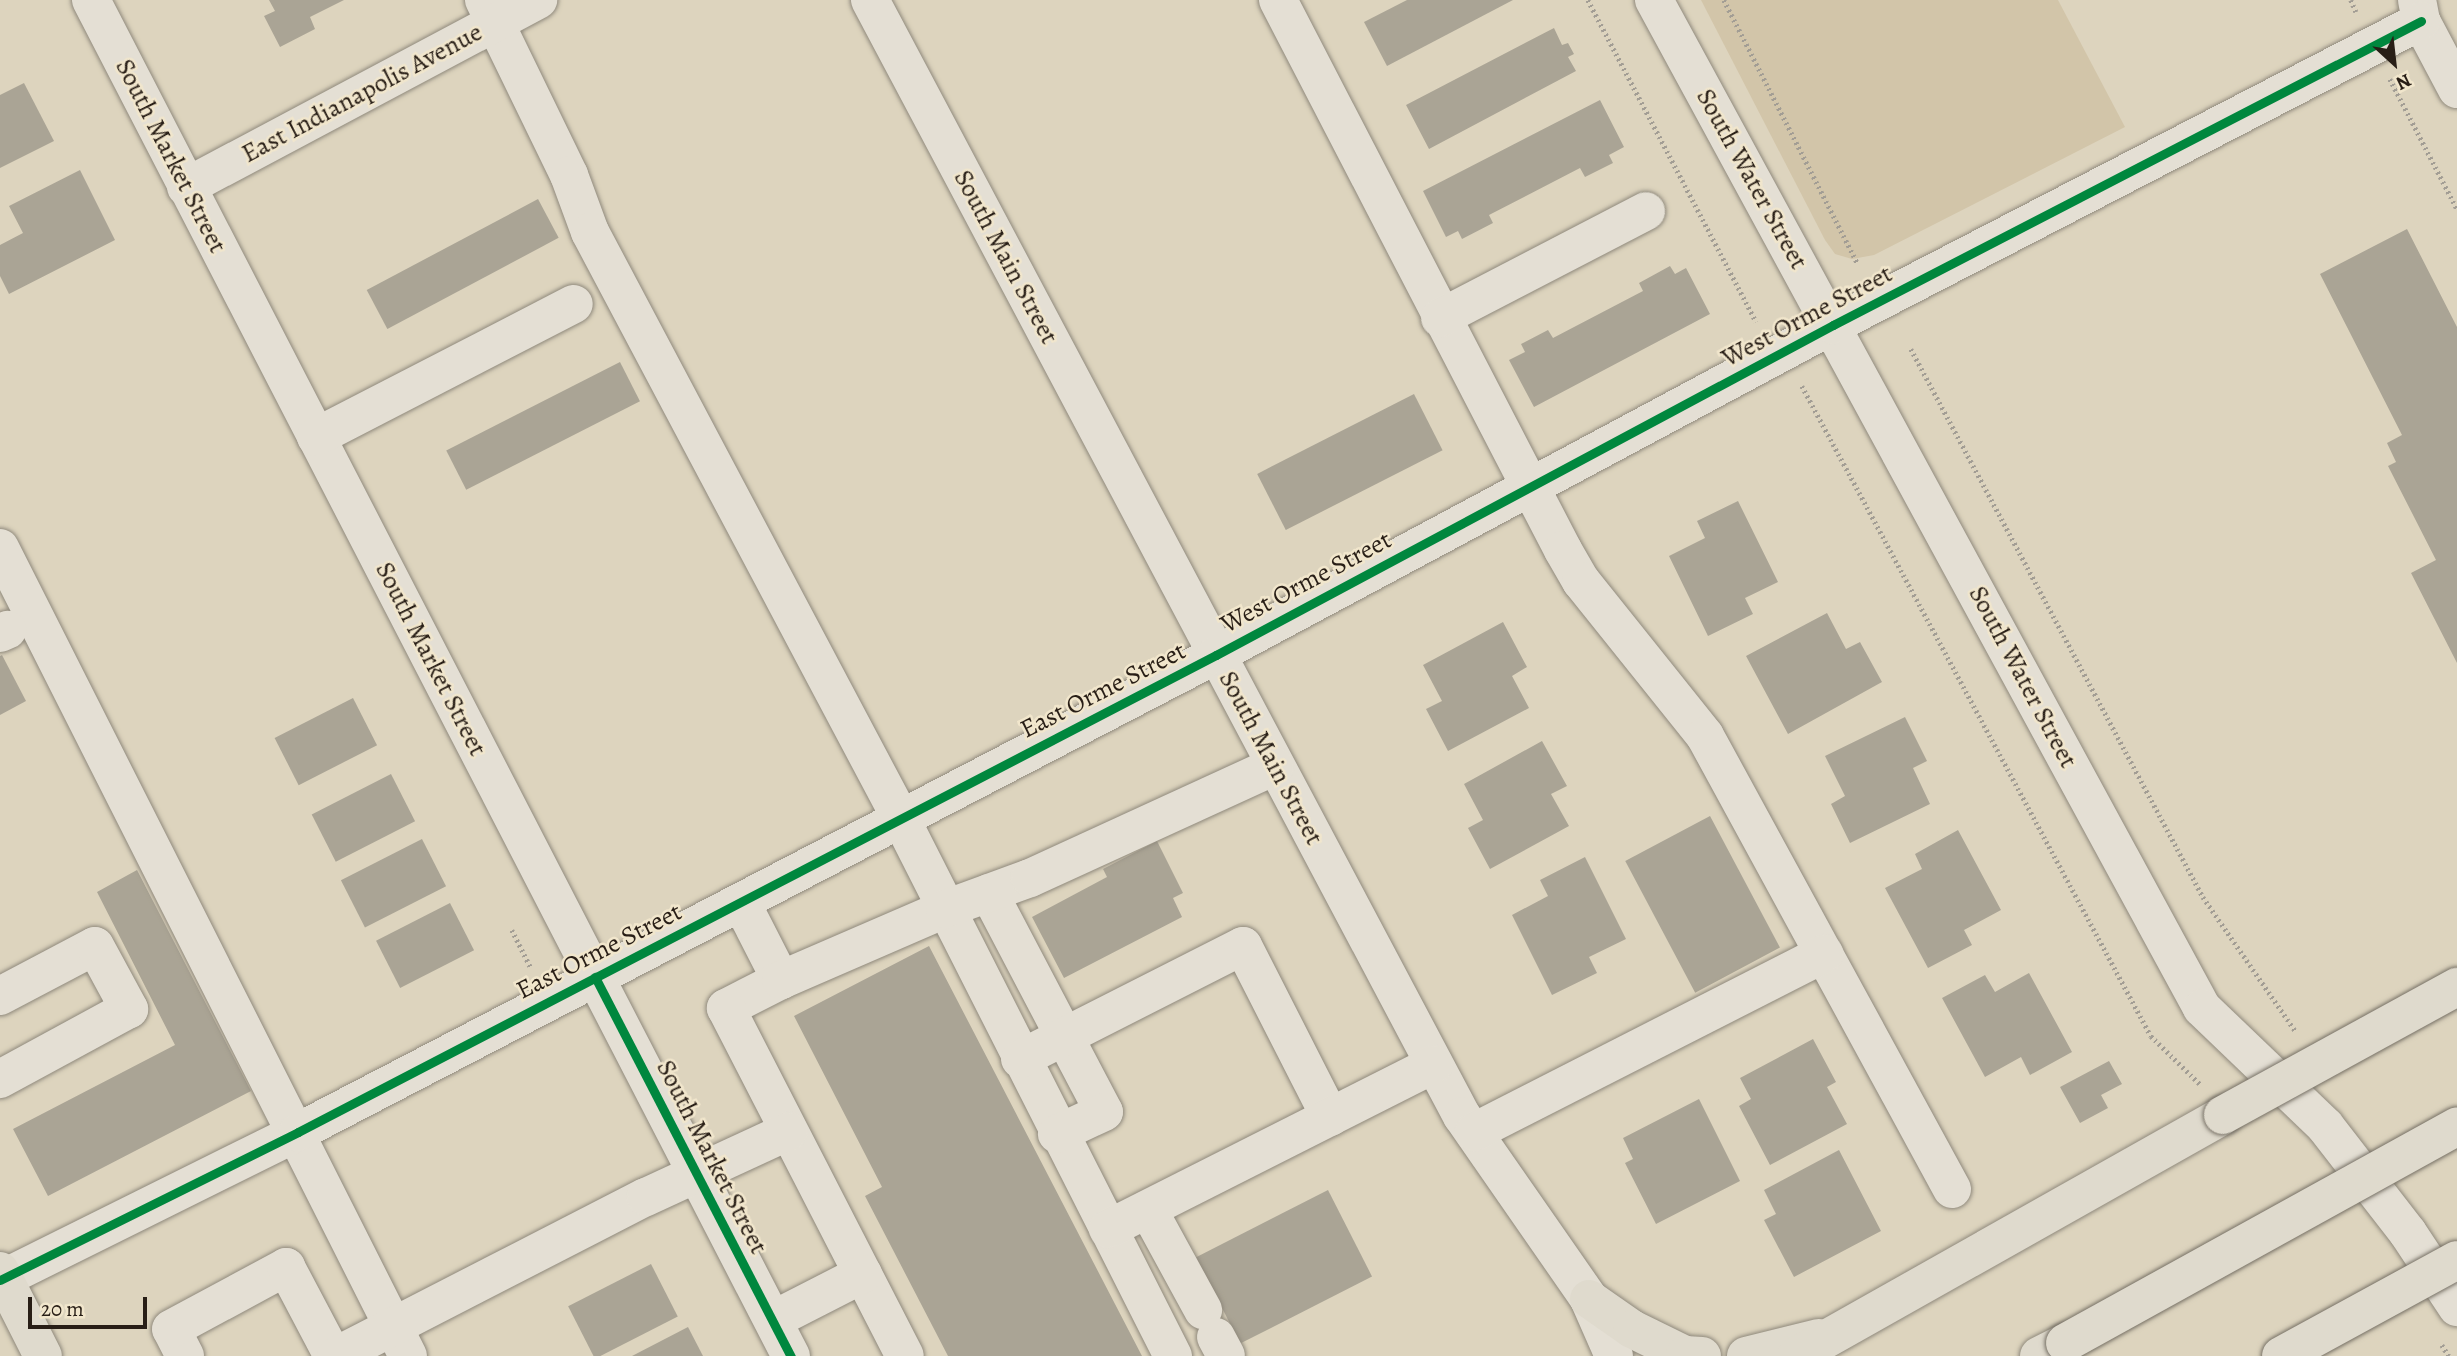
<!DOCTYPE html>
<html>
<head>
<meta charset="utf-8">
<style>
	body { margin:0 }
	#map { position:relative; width:2457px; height:1356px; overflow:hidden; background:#ddd4be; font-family:Alegreya,serif }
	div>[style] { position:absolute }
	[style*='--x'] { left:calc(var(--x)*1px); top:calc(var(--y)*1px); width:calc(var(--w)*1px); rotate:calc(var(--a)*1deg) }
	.green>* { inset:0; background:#d2c5a9 }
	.building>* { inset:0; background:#aaa495; transform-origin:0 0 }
	.path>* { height:4.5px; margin-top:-2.25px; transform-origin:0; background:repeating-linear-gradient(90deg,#a29d94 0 2px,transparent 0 5.5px) }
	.roads { filter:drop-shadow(0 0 2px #8f897c) drop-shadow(0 0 2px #8f897c) }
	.minor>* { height:38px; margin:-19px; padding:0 19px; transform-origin:19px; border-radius:19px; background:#e4dfd4 }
	.major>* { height:38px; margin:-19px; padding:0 19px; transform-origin:19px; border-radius:19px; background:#dfdacd }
	.highway>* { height:38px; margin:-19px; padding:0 19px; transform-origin:19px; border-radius:19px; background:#dfdacd }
	.bridges { filter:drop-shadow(0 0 2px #767065) drop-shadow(0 0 2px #767065) }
	.highway-bridge>* { height:38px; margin:-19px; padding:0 19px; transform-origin:19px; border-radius:19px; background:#dfdacd }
	.cycleway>* { height:9px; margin:-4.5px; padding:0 4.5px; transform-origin:4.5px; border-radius:4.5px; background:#00873e }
	span { translate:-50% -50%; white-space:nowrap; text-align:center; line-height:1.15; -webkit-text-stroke:5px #f1e6cc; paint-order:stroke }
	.street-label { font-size:26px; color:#281e16 }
	.north { position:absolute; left:2359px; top:28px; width:70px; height:70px; -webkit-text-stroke:5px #f1e6cc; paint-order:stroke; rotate:153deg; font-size:19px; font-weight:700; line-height:28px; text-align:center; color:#281e16 }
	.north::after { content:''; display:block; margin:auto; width:24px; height:32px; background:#281e16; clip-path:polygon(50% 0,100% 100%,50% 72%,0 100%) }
	.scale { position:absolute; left:28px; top:1297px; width:119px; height:32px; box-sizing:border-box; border:4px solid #281e16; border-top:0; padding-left:9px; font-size:21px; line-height:24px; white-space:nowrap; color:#281e16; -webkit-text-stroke:5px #f1e6cc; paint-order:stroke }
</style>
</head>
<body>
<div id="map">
	<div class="green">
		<div style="clip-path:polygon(1701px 0,2058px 0,2125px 127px,1874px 255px,1852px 259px,1835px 254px,1825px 240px)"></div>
	</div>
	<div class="building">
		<div style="clip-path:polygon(269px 0,344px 0,310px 17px,315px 29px,280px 47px,264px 16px,275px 11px)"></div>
		<div style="clip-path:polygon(1407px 0,1513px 0,1387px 66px,1364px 22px)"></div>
		<div style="clip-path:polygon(1554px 28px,1562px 45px,1568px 43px,1574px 54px,1568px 57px,1576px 71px,1429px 149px,1406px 105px)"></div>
		<div style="clip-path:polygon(24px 83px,54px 141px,0 168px,0 95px)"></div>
		<div style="clip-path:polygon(1600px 100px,1624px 147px,1609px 155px,1613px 163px,1585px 177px,1580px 168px,1489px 215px,1493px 223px,1462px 239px,1458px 231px,1446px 237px,1423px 191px)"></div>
		<div style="clip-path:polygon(80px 170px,115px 240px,9px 294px,0 276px,0 245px,23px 233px,9px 206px)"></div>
		<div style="left:538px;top:199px;width:44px;height:194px;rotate:62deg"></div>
		<div style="clip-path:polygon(2407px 229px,2457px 327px,2457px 663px,2411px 573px,2436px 560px,2388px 466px,2396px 462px,2387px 443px,2402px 435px,2320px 274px)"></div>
		<div style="clip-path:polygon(1670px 266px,1675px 274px,1686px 268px,1710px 314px,1534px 407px,1509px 360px,1525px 352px,1521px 344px,1548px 330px,1553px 338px,1643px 291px,1639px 283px)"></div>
		<div style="left:620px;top:362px;width:44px;height:195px;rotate:63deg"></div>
		<div style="left:1414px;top:394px;width:63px;height:176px;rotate:63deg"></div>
		<div style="clip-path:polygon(1738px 501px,1778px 582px,1745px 598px,1753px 614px,1708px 636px,1669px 556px,1705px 538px,1697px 521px)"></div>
		<div style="clip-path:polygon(1827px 613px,1846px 649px,1860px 642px,1882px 682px,1788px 734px,1746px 656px)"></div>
		<div style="clip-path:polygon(1503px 622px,1527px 667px,1512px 676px,1529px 708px,1448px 751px,1426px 709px,1442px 701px,1423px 665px)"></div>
		<div style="clip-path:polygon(2px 655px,26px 701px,0 715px,0 656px)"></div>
		<div style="left:353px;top:698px;width:53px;height:88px;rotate:63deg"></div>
		<div style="clip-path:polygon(1905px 717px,1927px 761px,1913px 768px,1930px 804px,1850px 843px,1831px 804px,1845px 796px,1825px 756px)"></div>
		<div style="clip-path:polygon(1542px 741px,1567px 786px,1551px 794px,1569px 826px,1490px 869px,1468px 828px,1483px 820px,1464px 784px)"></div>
		<div style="left:391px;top:774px;width:53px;height:89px;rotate:63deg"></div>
		<div style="left:1710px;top:816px;width:149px;height:96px;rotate:62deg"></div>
		<div style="clip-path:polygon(1958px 830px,2001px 910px,1964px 930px,1972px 945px,1928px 968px,1885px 888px,1922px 869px,1915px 854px)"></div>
		<div style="left:422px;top:839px;width:53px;height:91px;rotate:63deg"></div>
		<div style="clip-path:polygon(1157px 841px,1183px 893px,1173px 898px,1182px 917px,1064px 978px,1032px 917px,1107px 877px,1103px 869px)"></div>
		<div style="clip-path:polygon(1585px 857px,1626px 939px,1589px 957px,1597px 973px,1552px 995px,1512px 915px,1548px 896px,1540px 880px)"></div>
		<div style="clip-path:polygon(137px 870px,251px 1091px,48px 1196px,13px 1129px,175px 1045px,97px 892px)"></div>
		<div style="left:450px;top:903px;width:53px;height:83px;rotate:63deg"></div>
		<div style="clip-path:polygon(929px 946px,1142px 1356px,948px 1356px,865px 1196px,882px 1187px,794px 1016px)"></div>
		<div style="clip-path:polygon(2029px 973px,2072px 1052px,2030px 1075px,2021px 1057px,1985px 1077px,1942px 998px,1985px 975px,1995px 992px)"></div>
		<div style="clip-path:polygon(1813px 1039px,1836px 1082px,1827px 1087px,1847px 1124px,1770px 1165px,1739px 1106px,1751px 1099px,1740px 1078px)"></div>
		<div style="clip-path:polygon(2109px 1061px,2122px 1084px,2101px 1095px,2108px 1108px,2080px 1123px,2060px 1087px)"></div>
		<div style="clip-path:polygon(1699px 1099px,1740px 1181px,1656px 1224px,1625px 1163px,1633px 1159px,1623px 1138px)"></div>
		<div style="clip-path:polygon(1839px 1150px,1881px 1231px,1794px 1277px,1764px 1220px,1776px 1214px,1764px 1190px)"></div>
		<div style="left:1328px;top:1190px;width:97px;height:148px;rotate:63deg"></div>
		<div style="left:651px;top:1264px;width:59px;height:93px;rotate:63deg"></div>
		<div style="clip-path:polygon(688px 1327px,703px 1356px,632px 1356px)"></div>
	</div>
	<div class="path">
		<div style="--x:1588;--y:0;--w:363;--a:62.4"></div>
		<div style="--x:1724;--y:0;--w:294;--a:63.1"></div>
		<div style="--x:2351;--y:0;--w:13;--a:67"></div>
		<div style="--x:2390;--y:79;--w:146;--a:62.7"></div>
		<div style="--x:1911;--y:349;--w:621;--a:61.95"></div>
		<div style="--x:2203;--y:897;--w:164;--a:55.4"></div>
		<div style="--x:1802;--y:386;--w:738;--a:61.77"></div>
		<div style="--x:2151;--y:1036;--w:69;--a:44.4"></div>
		<div style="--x:512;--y:930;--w:42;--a:63.4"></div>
		<div style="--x:2442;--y:1345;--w:13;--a:58"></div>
	</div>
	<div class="roads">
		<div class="minor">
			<div style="--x:91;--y:0;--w:1526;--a:62.7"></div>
			<div style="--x:484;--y:0;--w:195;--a:64.1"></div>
			<div style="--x:569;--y:175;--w:61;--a:69.8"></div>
			<div style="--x:590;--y:232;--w:664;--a:62.08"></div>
			<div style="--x:901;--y:819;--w:602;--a:63.14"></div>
			<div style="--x:870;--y:0;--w:1263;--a:62.06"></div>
			<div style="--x:1462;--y:1116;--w:223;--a:55.2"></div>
			<div style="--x:1589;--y:1299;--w:62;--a:66.3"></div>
			<div style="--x:1278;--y:0;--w:619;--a:62.61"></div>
			<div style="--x:1563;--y:550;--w:36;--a:60"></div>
			<div style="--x:1581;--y:581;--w:198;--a:51.3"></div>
			<div style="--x:1705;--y:736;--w:516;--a:61.4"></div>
			<div style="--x:1654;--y:0;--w:1147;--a:61.47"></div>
			<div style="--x:2202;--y:1008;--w:170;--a:43.8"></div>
			<div style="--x:2325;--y:1126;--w:135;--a:52.2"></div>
			<div style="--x:2408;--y:1233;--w:89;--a:56.5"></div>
			<div style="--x:2417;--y:0;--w:21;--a:79"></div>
			<div style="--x:2421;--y:21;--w:77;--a:62.1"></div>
			<div style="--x:186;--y:187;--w:399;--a:-28"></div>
			<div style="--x:1440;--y:318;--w:232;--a:-27.4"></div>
			<div style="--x:316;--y:437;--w:290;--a:-27.3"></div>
			<div style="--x:0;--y:548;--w:905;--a:63.21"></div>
			<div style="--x:0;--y:633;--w:8;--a:-23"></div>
			<div style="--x:989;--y:893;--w:247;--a:62.3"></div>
			<div style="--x:1104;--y:1112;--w:52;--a:154.9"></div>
			<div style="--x:741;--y:902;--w:88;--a:62.9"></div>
			<div style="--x:781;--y:980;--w:62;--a:153"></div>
			<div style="--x:726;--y:1008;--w:391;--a:62.8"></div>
			<div style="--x:781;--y:980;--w:179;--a:-23.4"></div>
			<div style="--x:945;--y:909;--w:90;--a:-20"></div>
			<div style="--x:1030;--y:878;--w:269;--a:-24.6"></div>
			<div style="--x:0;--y:996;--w:107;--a:-27.8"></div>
			<div style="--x:95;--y:946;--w:72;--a:61.6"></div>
			<div style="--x:129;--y:1009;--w:147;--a:151.5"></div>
			<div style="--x:1020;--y:1059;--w:250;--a:-26.9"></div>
			<div style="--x:1243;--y:946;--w:192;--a:63"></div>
			<div style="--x:1474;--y:1132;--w:393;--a:-27"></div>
			<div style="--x:1149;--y:1211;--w:113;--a:61.4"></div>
			<div style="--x:1108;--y:1229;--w:365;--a:-26.8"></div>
			<div style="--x:0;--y:1280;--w:333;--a:-26.4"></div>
			<div style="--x:298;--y:1132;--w:1035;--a:-27.46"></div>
			<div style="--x:1216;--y:655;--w:700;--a:-28.14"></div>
			<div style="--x:1833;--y:325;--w:662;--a:-27.34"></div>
			<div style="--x:773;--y:1320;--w:101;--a:-27.1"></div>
			<div style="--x:1216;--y:1337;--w:21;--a:62"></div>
			<div style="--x:185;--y:1356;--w:30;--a:-117"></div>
			<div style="--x:171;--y:1329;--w:131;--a:-28.3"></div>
			<div style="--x:286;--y:1267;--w:101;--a:62.2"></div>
			<div style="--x:336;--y:1356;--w:348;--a:-27.2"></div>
			<div style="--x:646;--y:1197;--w:157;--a:-24.8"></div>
		</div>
		<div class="major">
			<div style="--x:0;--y:1271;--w:95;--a:63.2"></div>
		</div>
		<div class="highway">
			<div style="--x:1589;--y:1299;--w:52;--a:34.9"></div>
			<div style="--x:1632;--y:1329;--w:59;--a:26.1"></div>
			<div style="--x:1685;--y:1355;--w:17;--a:3"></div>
			<div style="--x:1746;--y:1356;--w:75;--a:-13.9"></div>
			<div style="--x:1796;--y:1356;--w:490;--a:-29.4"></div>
			<div style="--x:2039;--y:1356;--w:29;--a:-27"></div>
		</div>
	</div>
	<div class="bridges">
		<div class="highway-bridge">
			<div style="--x:2223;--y:1115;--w:267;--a:-28.7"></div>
			<div style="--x:2065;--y:1343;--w:448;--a:-28.9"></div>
			<div style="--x:2281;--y:1356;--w:200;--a:-28.6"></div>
		</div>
	</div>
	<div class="cycleway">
		<div style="--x:595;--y:977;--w:427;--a:62.7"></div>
		<div style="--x:0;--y:1280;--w:333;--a:-26.4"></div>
		<div style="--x:298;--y:1132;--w:1035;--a:-27.46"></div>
		<div style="--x:1216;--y:655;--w:700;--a:-28.14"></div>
		<div style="--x:1833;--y:325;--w:662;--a:-27.34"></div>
	</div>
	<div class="street-label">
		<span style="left:362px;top:93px;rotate:-28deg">East Indianapolis Avenue</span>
		<span style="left:171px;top:156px;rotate:63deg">South Market Street</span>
		<span style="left:1752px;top:179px;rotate:61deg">South Water Street</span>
		<span style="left:1006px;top:257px;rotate:62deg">South Main Street</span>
		<span style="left:1807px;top:316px;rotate:-28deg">West Orme Street</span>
		<span style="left:1306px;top:582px;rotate:-28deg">West Orme Street</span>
		<span style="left:431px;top:659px;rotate:63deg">South Market Street</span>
		<span style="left:2023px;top:677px;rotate:62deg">South Water Street</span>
		<span style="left:1103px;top:690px;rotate:-27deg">East Orme Street</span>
		<span style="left:1271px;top:758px;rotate:62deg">South Main Street</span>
		<span style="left:599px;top:951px;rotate:-27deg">East Orme Street</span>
		<span style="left:712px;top:1157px;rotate:63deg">South Market Street</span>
	</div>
	<div class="north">N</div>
	<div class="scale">20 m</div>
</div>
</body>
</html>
